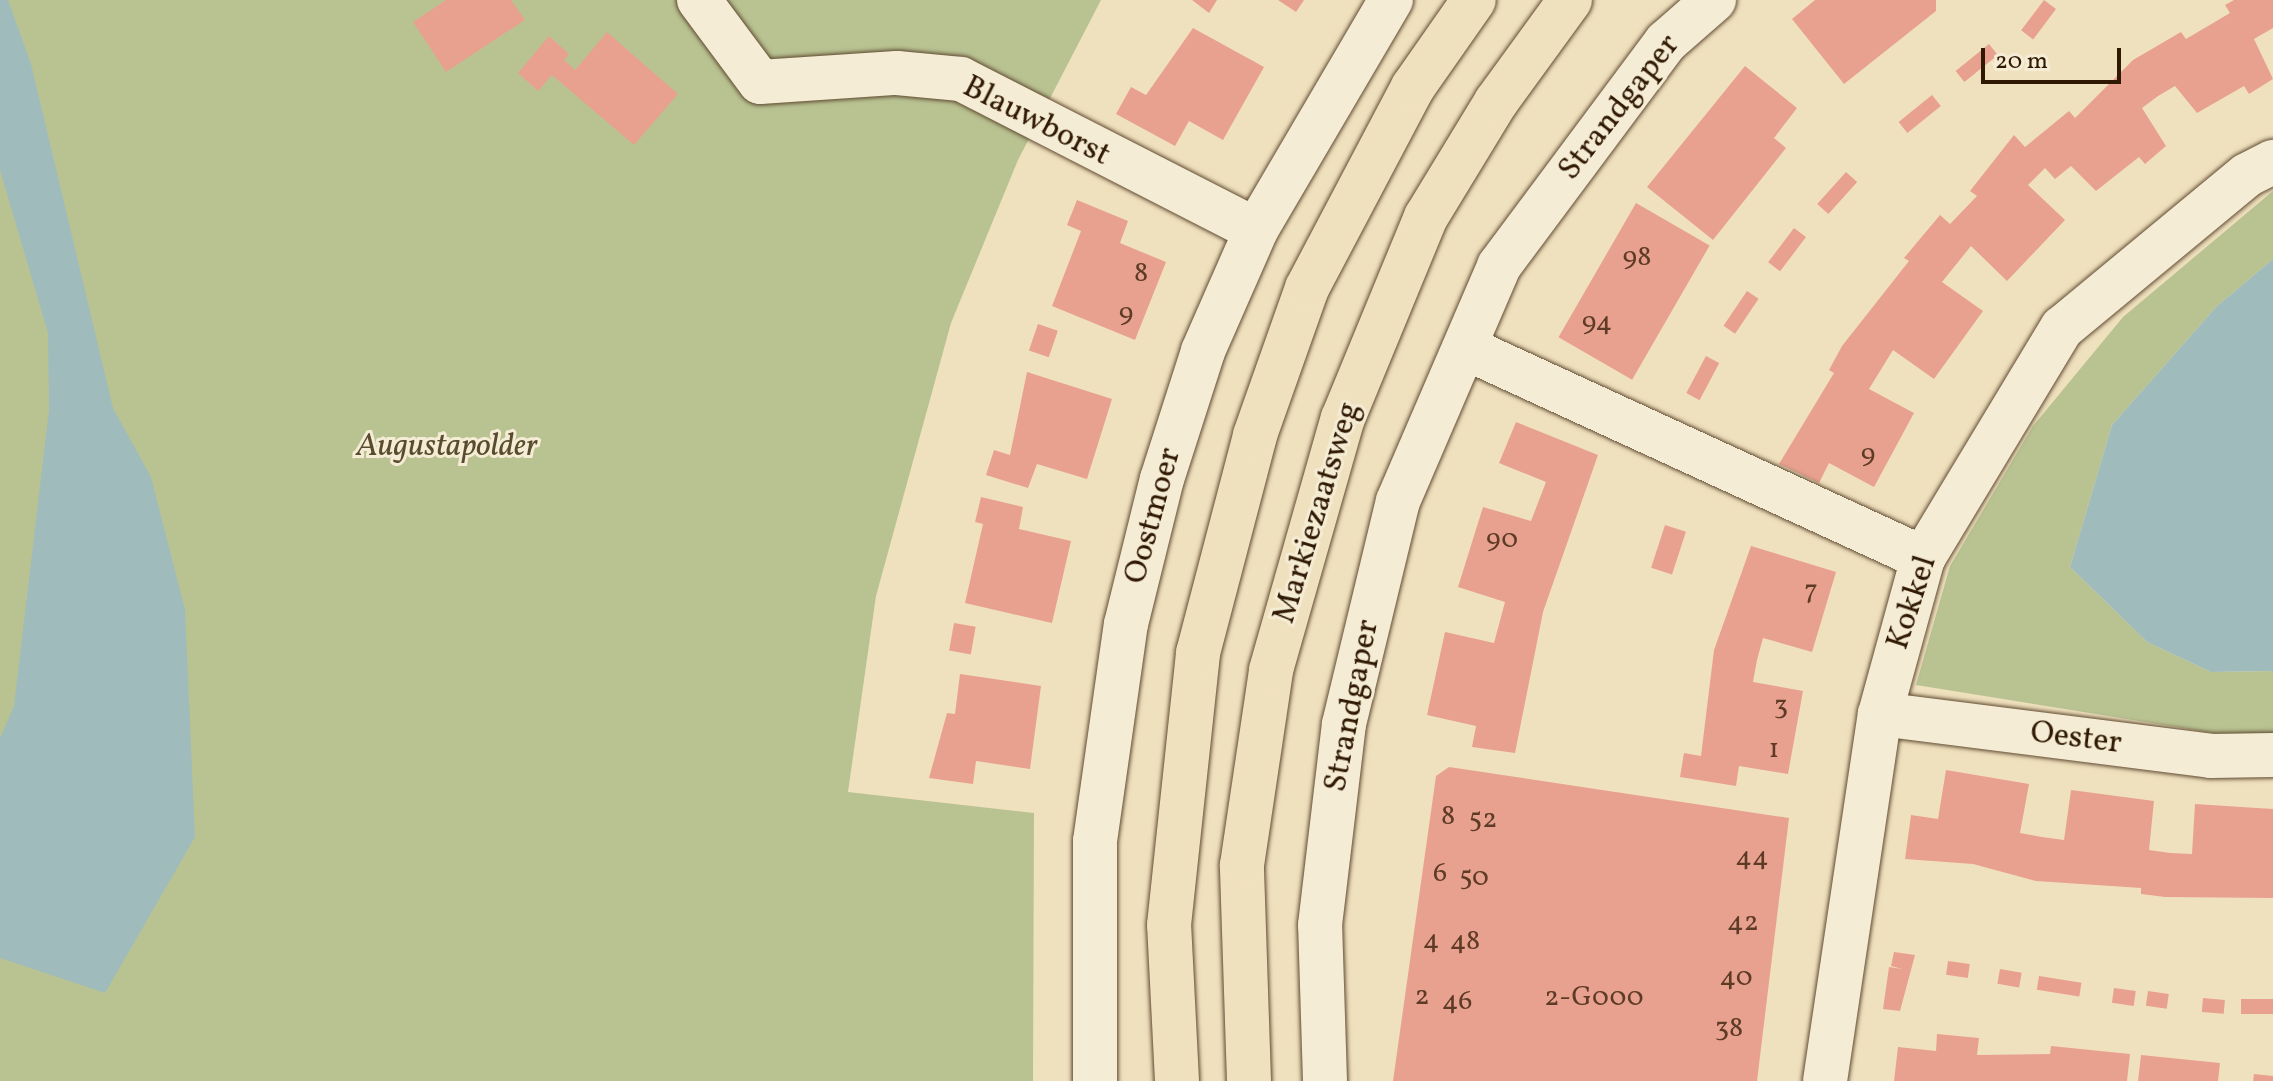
<!DOCTYPE html>
<html>
<head>
<meta charset="utf-8">
<style>
	body { margin:0 }
	#map { position:relative; width:2273px; height:1081px; overflow:hidden; background:#f0e1be; font-family:Vollkorn,serif }
	div>[style] { position:absolute }
	[style*='--x'] { left:calc(var(--x)*1px); top:calc(var(--y)*1px); width:calc(var(--w)*1px); rotate:calc(var(--a)*1deg) }
	.green>* { inset:0; background:#b9c392 }
	.water>* { inset:0; background:#9fbbbc }
	.building>* { inset:0; background:#e8a18f; transform-origin:0 0 }
	.roads { filter:drop-shadow(0 0 2px #604b32) drop-shadow(0 0 2px #604b32) }
	.minor>* { height:44px; margin:-22px; padding:0 22px; transform-origin:22px; border-radius:22px; background:#f5ecd5 }
	.major>* { height:44px; margin:-22px; padding:0 22px; transform-origin:22px; border-radius:22px; background:#f0e1be }
	span { translate:-50% -50%; white-space:nowrap; text-align:center; line-height:1.15; -webkit-text-stroke:6px #f5ecd5; paint-order:stroke }
	.number-label { font-size:28px; color:#5e3b26 }
	.number-label span { -webkit-text-stroke-width:0 }
	.street-label { font-size:32px; color:#301903 }
	.park-label { font-size:32px; color:#594c2e; font-style:italic }
	.scale { position:absolute; left:1981px; top:48px; width:140px; height:36px; box-sizing:border-box; border:4px solid #301903; border-top:0; padding-left:10px; font-size:24px; line-height:28px; white-space:nowrap; color:#301903; -webkit-text-stroke:6px #f5ecd5; paint-order:stroke }
</style>
</head>
<body>
<div id="map">
	<div class="green">
		<div style="clip-path:polygon(0 0,1101px 0,1018px 160px,951px 323px,876px 596px,848px 792px,1034px 813px,1033px 1081px,0 1081px)"></div>
		<div style="clip-path:polygon(2273px 191px,2273px 259px,2216px 307px,2112px 425px,2070px 567px,2147px 642px,2211px 672px,2273px 671px,2273px 735px,2226px 735px,1916px 685px,1950px 566px,2033px 426px,2123px 317px)"></div>
	</div>
	<div class="water">
		<div style="clip-path:polygon(0 0,8px 0,31px 64px,113px 408px,151px 477px,185px 610px,195px 837px,105px 993px,0 958px,0 738px,14px 706px,49px 410px,48px 333px,0 170px)"></div>
		<div style="clip-path:polygon(2273px 259px,2273px 671px,2211px 672px,2147px 642px,2070px 567px,2112px 425px,2216px 307px)"></div>
	</div>
	<div class="building">
		<div style="clip-path:polygon(446px 0,511px 0,525px 20px,446px 72px,413px 22px)"></div>
		<div style="clip-path:polygon(1192px 0,1217px 0,1209px 13px)"></div>
		<div style="clip-path:polygon(1278px 0,1304px 0,1296px 12px)"></div>
		<div style="clip-path:polygon(1815px 0,1936px 0,1936px 11px,1844px 84px,1792px 19px)"></div>
		<div style="left:2044px;top:0;width:15px;height:38px;rotate:37deg"></div>
		<div style="clip-path:polygon(2234px 0,2273px 0,2273px 28px,2254px 39px,2273px 79px,2249px 94px,2244px 86px,2197px 113px,2175px 86px,2158px 96px,2142px 108px,2166px 146px,2145px 164px,2139px 157px,2096px 191px,2071px 166px,2055px 179px,2045px 168px,2028px 185px,2065px 220px,2007px 281px,1971px 246px,1942px 282px,1983px 311px,1934px 379px,1893px 350px,1869px 389px,1914px 413px,1874px 487px,1829px 463px,1819px 483px,1779px 464px,1834px 373px,1829px 370px,1842px 346px,1909px 261px,1904px 258px,1940px 215px,1950px 224px,1977px 196px,1970px 191px,2014px 135px,2025px 147px,2069px 111px,2075px 118px,2133px 60px,2181px 32px,2186px 39px,2230px 13px,2225px 5px)"></div>
		<div style="clip-path:polygon(1193px 28px,1264px 67px,1223px 140px,1189px 121px,1175px 146px,1116px 114px,1131px 87px,1146px 95px)"></div>
		<div style="clip-path:polygon(607px 32px,678px 94px,634px 145px,552px 75px,538px 91px,518px 73px,549px 36px,569px 54px,564px 60px,575px 70px)"></div>
		<div style="left:1989px;top:44px;width:14px;height:43px;rotate:51deg"></div>
		<div style="clip-path:polygon(1745px 66px,1797px 108px,1774px 138px,1786px 148px,1713px 240px,1647px 187px)"></div>
		<div style="left:1932px;top:95px;width:14px;height:43px;rotate:51deg"></div>
		<div style="left:1846px;top:172px;width:15px;height:43px;rotate:42deg"></div>
		<div style="clip-path:polygon(1077px 200px,1128px 221px,1120px 243px,1166px 262px,1135px 340px,1052px 306px,1081px 231px,1067px 225px)"></div>
		<div style="left:1636px;top:203px;width:85px;height:155px;rotate:30deg"></div>
		<div style="left:1794px;top:228px;width:15px;height:43px;rotate:37deg"></div>
		<div style="left:1747px;top:291px;width:14px;height:42px;rotate:34deg"></div>
		<div style="left:1038px;top:324px;width:21px;height:28px;rotate:19deg"></div>
		<div style="left:1706px;top:356px;width:15px;height:42px;rotate:28deg"></div>
		<div style="clip-path:polygon(1027px 372px,1112px 399px,1087px 479px,1037px 464px,1028px 488px,986px 475px,994px 450px,1010px 455px)"></div>
		<div style="clip-path:polygon(1516px 422px,1598px 455px,1543px 612px,1515px 753px,1472px 747px,1476px 726px,1427px 715px,1445px 632px,1494px 643px,1505px 602px,1458px 587px,1483px 507px,1531px 521px,1546px 482px,1499px 463px)"></div>
		<div style="clip-path:polygon(981px 497px,1023px 507px,1019px 529px,1071px 541px,1052px 623px,965px 603px,983px 524px,975px 522px)"></div>
		<div style="left:1665px;top:525px;width:22px;height:45px;rotate:18deg"></div>
		<div style="clip-path:polygon(1751px 546px,1836px 572px,1812px 652px,1763px 638px,1757px 660px,1753px 682px,1803px 691px,1788px 774px,1739px 766px,1736px 786px,1680px 777px,1684px 753px,1701px 756px,1714px 650px)"></div>
		<div style="left:954px;top:623px;width:22px;height:28px;rotate:10deg"></div>
		<div style="clip-path:polygon(960px 674px,1041px 686px,1030px 769px,976px 761px,973px 784px,929px 778px,947px 713px,955px 714px)"></div>
		<div style="clip-path:polygon(1449px 767px,1789px 818px,1757px 1081px,1393px 1081px,1436px 776px)"></div>
		<div style="clip-path:polygon(1946px 770px,2029px 784px,2020px 833px,2042px 837px,2064px 840px,2071px 790px,2154px 801px,2149px 850px,2170px 853px,2192px 854px,2195px 804px,2273px 809px,2273px 898px,2165px 897px,2141px 894px,2141px 888px,2036px 881px,1973px 864px,1905px 859px,1911px 815px,1938px 819px)"></div>
		<div style="clip-path:polygon(1894px 952px,1915px 955px,1900px 1011px,1883px 1009px,1889px 967px,1902px 969px,1891px 966px)"></div>
		<div style="left:1948px;top:961px;width:22px;height:14px;rotate:8deg"></div>
		<div style="left:2000px;top:969px;width:22px;height:15px;rotate:10deg"></div>
		<div style="left:2039px;top:976px;width:43px;height:14px;rotate:9deg"></div>
		<div style="left:2114px;top:988px;width:22px;height:15px;rotate:8deg"></div>
		<div style="left:2148px;top:991px;width:21px;height:15px;rotate:8deg"></div>
		<div style="left:2203px;top:998px;width:22px;height:14px;rotate:5deg"></div>
		<div style="left:2241px;top:999px;width:32px;height:15px"></div>
		<div style="clip-path:polygon(1937px 1034px,1979px 1038px,1977px 1055px,2050px 1054px,2051px 1046px,2130px 1054px,2127px 1081px,1894px 1081px,1898px 1047px,1936px 1051px)"></div>
		<div style="clip-path:polygon(2141px 1055px,2220px 1063px,2218px 1081px,2138px 1081px)"></div>
		<div style="clip-path:polygon(2254px 1074px,2273px 1076px,2273px 1081px,2253px 1081px)"></div>
	</div>
	<div class="roads">
		<div class="minor">
			<div style="--x:699;--y:0;--w:102;--a:53.4"></div>
			<div style="--x:760;--y:82;--w:137;--a:-3.8"></div>
			<div style="--x:897;--y:73;--w:64;--a:5.4"></div>
			<div style="--x:961;--y:79;--w:331;--a:27.1"></div>
			<div style="--x:1468;--y:349;--w:501;--a:24.67"></div>
			<div style="--x:1880;--y:714;--w:334;--a:7.2"></div>
			<div style="--x:2211;--y:756;--w:62;--a:-0.9"></div>
			<div style="--x:1095;--y:1081;--w:240;--a:-90"></div>
			<div style="--x:1095;--y:841;--w:219;--a:-81.9"></div>
			<div style="--x:1126;--y:624;--w:149;--a:-76.1"></div>
			<div style="--x:1162;--y:479;--w:134;--a:-72.2"></div>
			<div style="--x:1203;--y:351;--w:132;--a:-66.3"></div>
			<div style="--x:1256;--y:230;--w:267;--a:-59.6"></div>
			<div style="--x:1325;--y:1081;--w:156;--a:-91.8"></div>
			<div style="--x:1320;--y:925;--w:202;--a:-83.2"></div>
			<div style="--x:1344;--y:724;--w:229;--a:-76.4"></div>
			<div style="--x:1398;--y:501;--w:256;--a:-66.7"></div>
			<div style="--x:1499;--y:266;--w:279;--a:-53.3"></div>
			<div style="--x:1666;--y:42;--w:64;--a:-41.2"></div>
			<div style="--x:1825;--y:1081;--w:371;--a:-81.5"></div>
			<div style="--x:1880;--y:714;--w:162;--a:-74.6"></div>
			<div style="--x:1923;--y:558;--w:269;--a:-58.9"></div>
			<div style="--x:2062;--y:328;--w:240;--a:-39.6"></div>
			<div style="--x:2247;--y:175;--w:29;--a:-27"></div>
		</div>
		<div class="major">
			<div style="--x:1177;--y:1081;--w:156;--a:-92.9"></div>
			<div style="--x:1169;--y:925;--w:274;--a:-83.9"></div>
			<div style="--x:1198;--y:653;--w:225;--a:-75.3"></div>
			<div style="--x:1255;--y:435;--w:156;--a:-70.5"></div>
			<div style="--x:1307;--y:288;--w:227;--a:-62.2"></div>
			<div style="--x:1413;--y:87;--w:106;--a:-55"></div>
			<div style="--x:1249;--y:1081;--w:216;--a:-91.9"></div>
			<div style="--x:1242;--y:865;--w:197;--a:-81.5"></div>
			<div style="--x:1271;--y:670;--w:262;--a:-74.1"></div>
			<div style="--x:1343;--y:418;--w:217;--a:-67.6"></div>
			<div style="--x:1426;--y:217;--w:135;--a:-58.7"></div>
			<div style="--x:1496;--y:102;--w:126;--a:-54"></div>
		</div>
	</div>
	<div class="number-label">
		<span style="left:1637px;top:258px">98</span>
		<span style="left:1141px;top:274px">8</span>
		<span style="left:1126px;top:314px">9</span>
		<span style="left:1597px;top:323px">94</span>
		<span style="left:1868px;top:455px">9</span>
		<span style="left:1502px;top:540px">90</span>
		<span style="left:1811px;top:591px">7</span>
		<span style="left:1781px;top:707px">3</span>
		<span style="left:1774px;top:750px">1</span>
		<span style="left:1448px;top:817px">8</span>
		<span style="left:1483px;top:820px">52</span>
		<span style="left:1752px;top:858px">44</span>
		<span style="left:1440px;top:874px">6</span>
		<span style="left:1474px;top:878px">50</span>
		<span style="left:1743px;top:923px">42</span>
		<span style="left:1431px;top:941px">4</span>
		<span style="left:1465px;top:942px">48</span>
		<span style="left:1736px;top:978px">40</span>
		<span style="left:1422px;top:997px">2</span>
		<span style="left:1594px;top:998px">2-G000</span>
		<span style="left:1457px;top:1002px">46</span>
		<span style="left:1729px;top:1029px">38</span>
	</div>
	<div class="street-label">
		<span style="left:1620px;top:108px;rotate:-52deg">Strandgaper</span>
		<span style="left:1036px;top:122px;rotate:27deg">Blauwborst</span>
		<span style="left:1318px;top:513px;rotate:-73deg">Markiezaatsweg</span>
		<span style="left:1154px;top:516px;rotate:-75deg">Oostmoer</span>
		<span style="left:1913px;top:603px;rotate:-72deg">Kokkel</span>
		<span style="left:1353px;top:706px;rotate:-79deg">Strandgaper</span>
		<span style="left:2076px;top:739px;rotate:7deg">Oester</span>
	</div>
	<div class="park-label">
		<span style="left:447px;top:447px">Augustapolder</span>
	</div>
	<div class="scale">20 m</div>
</div>
</body>
</html>
